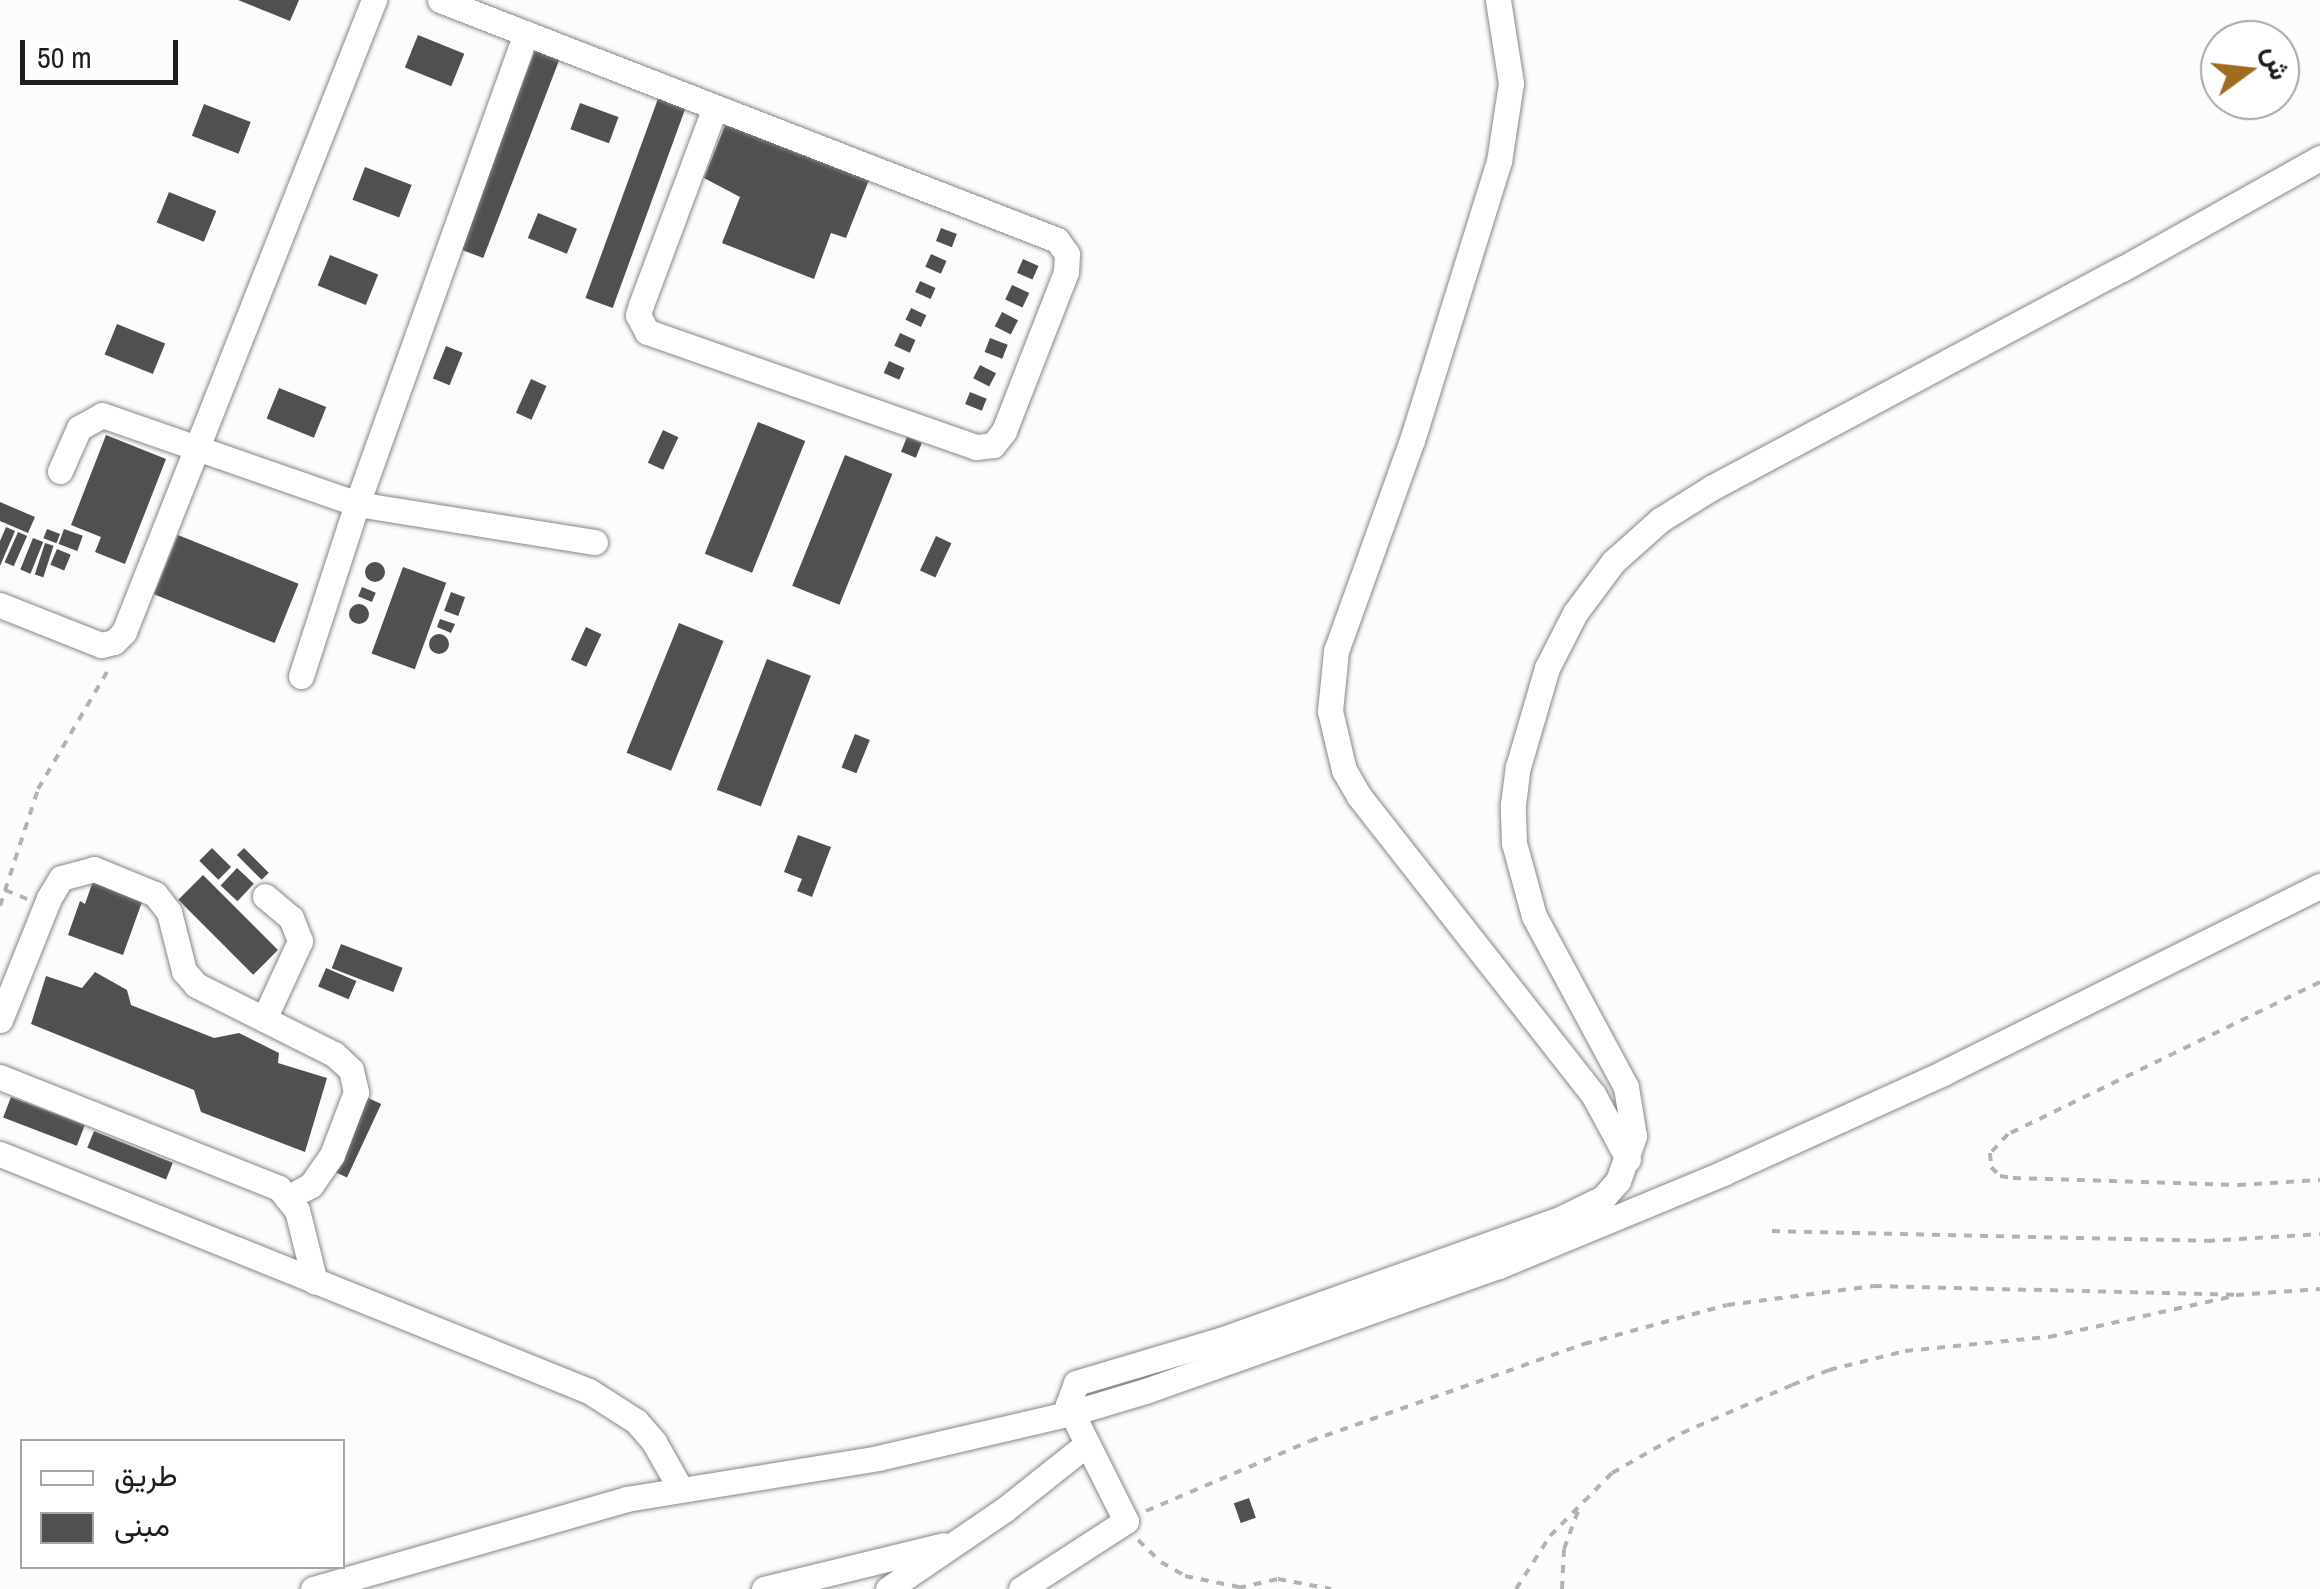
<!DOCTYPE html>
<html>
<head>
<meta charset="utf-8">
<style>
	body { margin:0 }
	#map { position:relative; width:2320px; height:1589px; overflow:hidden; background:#fcfbfe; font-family:"Archivo Narrow",Vazirmatn,sans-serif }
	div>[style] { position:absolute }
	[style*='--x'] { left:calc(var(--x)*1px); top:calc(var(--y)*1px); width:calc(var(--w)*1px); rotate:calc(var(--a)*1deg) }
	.building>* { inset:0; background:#514f52; transform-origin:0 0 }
	.round { border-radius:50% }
	.path>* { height:4px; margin-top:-2px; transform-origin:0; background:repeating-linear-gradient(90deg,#b2b1b3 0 8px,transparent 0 16px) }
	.roads { filter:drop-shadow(0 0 2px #878689) drop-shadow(0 0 2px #878689) }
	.minor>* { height:25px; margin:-12.5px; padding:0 12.5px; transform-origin:12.5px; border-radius:12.5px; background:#fff }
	span { translate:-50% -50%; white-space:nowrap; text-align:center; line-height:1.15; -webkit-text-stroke:10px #fff; paint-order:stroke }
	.legend { position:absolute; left:20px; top:1439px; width:325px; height:130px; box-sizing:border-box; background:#fff; border:2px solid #a5a5a5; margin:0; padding:12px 18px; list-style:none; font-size:30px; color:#1e1e1f }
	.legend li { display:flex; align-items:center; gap:20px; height:50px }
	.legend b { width:50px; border:2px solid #a5a5a5 }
	.north { position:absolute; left:2200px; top:20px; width:100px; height:100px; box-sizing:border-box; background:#fff; border:2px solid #a5a5a5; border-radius:50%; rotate:75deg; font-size:28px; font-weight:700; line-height:40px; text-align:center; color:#1e1e1f }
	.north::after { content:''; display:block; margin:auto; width:35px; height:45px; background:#9e6b21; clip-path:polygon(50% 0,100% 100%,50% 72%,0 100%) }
	.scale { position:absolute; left:20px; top:40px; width:158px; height:45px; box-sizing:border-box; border:5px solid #1e1e1f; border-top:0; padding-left:12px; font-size:30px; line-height:35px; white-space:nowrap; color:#1e1e1f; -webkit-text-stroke:8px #fff; paint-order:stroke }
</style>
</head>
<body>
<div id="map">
	<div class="building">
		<div style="clip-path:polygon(238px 0,299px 0,290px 21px)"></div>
		<div style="left:418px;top:35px;width:50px;height:35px;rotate:22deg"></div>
		<div style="left:536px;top:48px;width:26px;height:215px;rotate:21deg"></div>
		<div style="left:659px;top:96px;width:29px;height:215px;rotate:20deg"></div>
		<div style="left:580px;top:103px;width:41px;height:28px;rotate:20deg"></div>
		<div style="left:204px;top:104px;width:50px;height:34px;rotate:21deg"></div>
		<div style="clip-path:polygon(726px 123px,869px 180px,846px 238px,831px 233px,814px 279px,722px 243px,740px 197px,704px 178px)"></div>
		<div style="left:365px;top:167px;width:50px;height:35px;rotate:21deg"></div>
		<div style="left:169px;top:192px;width:51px;height:33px;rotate:22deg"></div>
		<div style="left:538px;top:213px;width:42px;height:27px;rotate:22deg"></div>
		<div style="left:941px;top:228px;width:17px;height:14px;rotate:21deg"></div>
		<div style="left:931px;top:254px;width:17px;height:14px;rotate:24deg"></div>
		<div style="left:330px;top:255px;width:52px;height:33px;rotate:22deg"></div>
		<div style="left:1023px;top:259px;width:17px;height:15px;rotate:24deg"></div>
		<div style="left:920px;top:281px;width:17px;height:12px;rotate:24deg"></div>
		<div style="left:1012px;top:285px;width:19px;height:16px;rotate:25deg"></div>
		<div style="left:911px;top:308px;width:17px;height:13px;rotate:25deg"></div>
		<div style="left:1002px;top:312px;width:18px;height:16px;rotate:27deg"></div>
		<div style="left:117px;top:324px;width:52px;height:33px;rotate:22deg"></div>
		<div style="left:900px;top:333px;width:17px;height:14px;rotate:24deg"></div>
		<div style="left:990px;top:338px;width:19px;height:15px;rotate:21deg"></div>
		<div style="left:446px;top:346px;width:18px;height:35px;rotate:22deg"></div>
		<div style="left:889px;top:361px;width:17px;height:13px;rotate:24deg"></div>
		<div style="left:980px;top:365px;width:18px;height:15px;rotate:27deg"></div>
		<div style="left:531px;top:379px;width:17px;height:37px;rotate:24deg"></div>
		<div style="left:279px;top:388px;width:51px;height:33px;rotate:22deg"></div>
		<div style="left:970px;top:392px;width:18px;height:13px;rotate:22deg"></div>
		<div style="left:758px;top:422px;width:51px;height:142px;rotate:22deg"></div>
		<div style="left:663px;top:430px;width:17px;height:36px;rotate:25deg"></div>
		<div style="clip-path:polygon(106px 435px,166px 459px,125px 564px,95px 552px,101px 537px,71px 525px)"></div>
		<div style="left:907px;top:437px;width:16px;height:16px;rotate:22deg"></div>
		<div style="left:845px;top:455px;width:51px;height:141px;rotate:22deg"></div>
		<div style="clip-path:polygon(0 502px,35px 517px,28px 533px,0 521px)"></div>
		<div style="clip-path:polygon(6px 527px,15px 531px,0 566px,0 541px)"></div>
		<div style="left:47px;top:529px;width:14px;height:10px;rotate:21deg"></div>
		<div style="left:64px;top:529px;width:20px;height:16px;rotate:20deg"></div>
		<div style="left:18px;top:532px;width:10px;height:33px;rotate:24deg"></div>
		<div style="left:178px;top:535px;width:130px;height:64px;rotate:22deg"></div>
		<div style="left:936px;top:536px;width:17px;height:38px;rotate:25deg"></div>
		<div style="left:33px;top:538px;width:11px;height:34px;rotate:22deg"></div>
		<div style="left:45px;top:543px;width:9px;height:33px;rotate:18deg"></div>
		<div style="left:57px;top:549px;width:15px;height:17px;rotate:23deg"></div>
		<div class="round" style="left:365px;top:562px;width:20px;height:20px"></div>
		<div style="left:403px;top:567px;width:46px;height:92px;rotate:20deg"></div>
		<div style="left:362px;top:587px;width:15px;height:10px;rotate:23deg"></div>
		<div style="left:451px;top:592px;width:15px;height:20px;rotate:20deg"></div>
		<div class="round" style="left:349px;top:604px;width:20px;height:20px"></div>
		<div style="clip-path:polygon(440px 619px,455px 624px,451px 633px,437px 627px)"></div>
		<div style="left:679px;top:623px;width:48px;height:140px;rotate:22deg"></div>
		<div style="left:586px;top:627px;width:17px;height:36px;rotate:25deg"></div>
		<div class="round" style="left:429px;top:634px;width:20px;height:20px"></div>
		<div style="left:767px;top:659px;width:47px;height:140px;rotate:21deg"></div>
		<div style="left:855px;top:734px;width:16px;height:36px;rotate:22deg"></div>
		<div style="clip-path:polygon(798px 835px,831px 847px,812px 897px,797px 891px,802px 879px,784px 872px)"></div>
		<div style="left:212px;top:848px;width:27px;height:18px;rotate:45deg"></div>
		<div style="left:244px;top:848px;width:35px;height:10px;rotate:45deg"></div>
		<div style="left:237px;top:868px;width:23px;height:24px;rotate:43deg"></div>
		<div style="left:203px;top:875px;width:106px;height:35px;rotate:45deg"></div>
		<div style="clip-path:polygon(93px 881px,143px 899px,123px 955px,68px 935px,80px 901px,85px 904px)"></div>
		<div style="left:341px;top:944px;width:66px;height:26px;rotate:21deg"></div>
		<div style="left:326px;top:968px;width:33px;height:20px;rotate:23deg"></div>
		<div style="clip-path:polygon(95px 972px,127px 990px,131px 1005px,214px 1038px,239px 1033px,279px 1053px,278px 1063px,327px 1078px,305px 1152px,201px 1112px,194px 1090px,31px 1024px,46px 976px,82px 988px)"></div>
		<div style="left:364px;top:1096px;width:19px;height:81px;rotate:25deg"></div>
		<div style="left:11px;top:1097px;width:79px;height:22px;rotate:21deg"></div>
		<div style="left:94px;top:1131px;width:85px;height:18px;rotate:22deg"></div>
		<div style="left:1249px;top:1498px;width:21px;height:16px;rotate:71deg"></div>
	</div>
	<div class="path">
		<div style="--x:5;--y:890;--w:24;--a:22"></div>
		<div style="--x:0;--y:906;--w:123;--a:-72"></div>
		<div style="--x:38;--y:789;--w:142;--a:-59.5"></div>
		<div style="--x:2320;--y:982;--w:347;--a:154"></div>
		<div style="--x:2008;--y:1134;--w:26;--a:133"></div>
		<div style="--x:1990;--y:1153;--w:14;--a:86"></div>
		<div style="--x:1991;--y:1167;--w:13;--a:45"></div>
		<div style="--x:2000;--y:1176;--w:13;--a:9"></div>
		<div style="--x:2013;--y:1178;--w:225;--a:1.8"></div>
		<div style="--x:2238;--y:1185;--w:82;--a:-3.5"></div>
		<div style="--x:1772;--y:1231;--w:435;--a:1.3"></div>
		<div style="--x:2207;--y:1241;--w:113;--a:-3.5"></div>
		<div style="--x:1146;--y:1511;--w:178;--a:-23.1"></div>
		<div style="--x:1310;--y:1441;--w:291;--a:-19.5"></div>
		<div style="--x:1584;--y:1344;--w:148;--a:-15.3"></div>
		<div style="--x:1727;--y:1305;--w:148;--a:-7.4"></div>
		<div style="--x:1874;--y:1286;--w:362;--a:1.4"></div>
		<div style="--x:2236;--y:1295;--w:84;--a:-4.1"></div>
		<div style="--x:1138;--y:1540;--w:32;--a:44"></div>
		<div style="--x:1161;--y:1562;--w:28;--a:30"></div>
		<div style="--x:1185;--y:1576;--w:55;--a:11.5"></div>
		<div style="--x:1238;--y:1588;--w:41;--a:-12.7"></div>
		<div style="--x:1278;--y:1579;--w:54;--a:10.7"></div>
		<div style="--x:1516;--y:1589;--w:63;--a:-57.3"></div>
		<div style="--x:1550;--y:1536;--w:88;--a:-45.5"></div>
		<div style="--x:1612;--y:1473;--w:81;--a:-29.7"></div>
		<div style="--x:1682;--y:1433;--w:120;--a:-23.6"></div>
		<div style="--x:1792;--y:1385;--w:40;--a:-22"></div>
		<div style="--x:1829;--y:1370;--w:78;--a:-14"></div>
		<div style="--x:1905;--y:1351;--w:145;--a:-5.6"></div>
		<div style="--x:2049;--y:1337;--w:184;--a:-12.5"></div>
		<div style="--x:1562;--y:1589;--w:40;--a:-87.1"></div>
		<div style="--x:1564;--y:1549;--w:46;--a:-69.6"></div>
	</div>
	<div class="roads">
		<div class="minor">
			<div style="--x:440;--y:0;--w:662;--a:21.25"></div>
			<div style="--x:1057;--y:240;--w:17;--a:54"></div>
			<div style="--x:1067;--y:254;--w:18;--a:93"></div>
			<div style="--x:1066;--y:272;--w:171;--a:111.3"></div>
			<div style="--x:1004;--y:431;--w:18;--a:128"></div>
			<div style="--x:993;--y:445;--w:17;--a:173"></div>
			<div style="--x:976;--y:447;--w:349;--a:-160.7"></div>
			<div style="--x:647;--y:332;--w:19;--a:-118"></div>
			<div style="--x:638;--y:315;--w:10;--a:-73"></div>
			<div style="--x:641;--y:305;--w:211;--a:-69.5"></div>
			<div style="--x:1498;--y:0;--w:84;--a:81.1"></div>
			<div style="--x:1511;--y:83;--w:79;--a:98.7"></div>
			<div style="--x:1499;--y:161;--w:292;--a:107.3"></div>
			<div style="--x:1412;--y:440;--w:224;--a:109.8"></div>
			<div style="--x:1336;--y:651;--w:60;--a:95.7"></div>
			<div style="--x:1330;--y:711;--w:61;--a:76.7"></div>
			<div style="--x:1344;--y:770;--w:30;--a:60"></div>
			<div style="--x:1359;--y:796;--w:379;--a:51.9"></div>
			<div style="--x:1593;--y:1094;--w:74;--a:61.7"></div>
			<div style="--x:60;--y:471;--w:47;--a:-66.2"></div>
			<div style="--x:79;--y:428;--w:26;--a:-29"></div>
			<div style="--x:102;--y:415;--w:270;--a:19.2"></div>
			<div style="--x:357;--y:504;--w:241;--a:9.1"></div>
			<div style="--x:0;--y:605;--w:109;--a:21.6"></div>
			<div style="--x:101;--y:645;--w:13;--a:-13"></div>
			<div style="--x:114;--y:642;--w:14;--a:-45"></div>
			<div style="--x:124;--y:632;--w:680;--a:-68.42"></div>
			<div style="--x:301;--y:676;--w:181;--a:-72"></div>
			<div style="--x:357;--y:504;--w:500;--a:-70.26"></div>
			<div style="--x:264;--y:1019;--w:86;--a:-65.2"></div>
			<div style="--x:300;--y:941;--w:25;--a:-111"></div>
			<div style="--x:291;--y:918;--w:34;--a:-140"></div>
			<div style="--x:0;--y:1020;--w:131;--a:-68.1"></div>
			<div style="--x:49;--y:898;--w:23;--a:-59"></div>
			<div style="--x:61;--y:878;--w:34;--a:-15"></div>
			<div style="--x:94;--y:869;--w:66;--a:22.3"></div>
			<div style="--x:155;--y:894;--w:23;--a:52"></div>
			<div style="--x:169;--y:912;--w:61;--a:75.7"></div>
			<div style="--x:184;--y:971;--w:18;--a:49"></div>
			<div style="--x:196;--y:985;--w:154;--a:26.6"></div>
			<div style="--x:334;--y:1054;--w:23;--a:43"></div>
			<div style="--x:351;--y:1070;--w:23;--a:77"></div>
			<div style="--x:356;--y:1092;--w:67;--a:110.9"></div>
			<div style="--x:332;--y:1155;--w:37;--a:125"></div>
			<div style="--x:311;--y:1185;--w:25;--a:151"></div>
			<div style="--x:0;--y:1077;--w:300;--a:21.7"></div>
			<div style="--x:279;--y:1188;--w:28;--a:51"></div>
			<div style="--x:297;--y:1210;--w:74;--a:76"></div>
			<div style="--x:0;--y:1154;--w:635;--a:21.92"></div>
			<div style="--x:589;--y:1391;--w:56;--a:32.6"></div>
			<div style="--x:636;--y:1421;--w:28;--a:49"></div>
			<div style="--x:654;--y:1442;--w:53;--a:60.5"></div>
			<div style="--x:313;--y:1589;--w:326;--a:-16"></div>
			<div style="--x:626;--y:1499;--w:255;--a:-9.2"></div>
			<div style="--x:878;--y:1458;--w:199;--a:-13.1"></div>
			<div style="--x:1072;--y:1413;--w:79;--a:-16.8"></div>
			<div style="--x:1148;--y:1390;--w:372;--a:-19.5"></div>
			<div style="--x:1499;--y:1266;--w:243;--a:-22.5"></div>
			<div style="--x:1723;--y:1173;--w:242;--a:-24.4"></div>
			<div style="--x:1943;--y:1073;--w:421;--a:-26.4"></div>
			<div style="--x:764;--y:1589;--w:185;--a:-13.7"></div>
			<div style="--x:888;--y:1589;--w:140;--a:-34.3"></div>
			<div style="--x:1004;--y:1510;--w:106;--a:-38.5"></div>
			<div style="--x:1021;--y:1589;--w:125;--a:-32.9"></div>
			<div style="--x:1126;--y:1521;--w:130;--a:-116.6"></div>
			<div style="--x:1068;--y:1405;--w:23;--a:-70"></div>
			<div style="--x:1076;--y:1383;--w:150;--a:-16.6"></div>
			<div style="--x:1220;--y:1340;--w:363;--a:-19.6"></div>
			<div style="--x:1562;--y:1218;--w:46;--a:-26"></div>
			<div style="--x:1603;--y:1198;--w:23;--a:-49"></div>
			<div style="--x:1618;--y:1181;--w:48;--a:-70.4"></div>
			<div style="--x:1634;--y:1136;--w:50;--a:-99.3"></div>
			<div style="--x:1626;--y:1087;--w:194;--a:-118.3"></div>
			<div style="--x:1534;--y:916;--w:76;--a:-105.3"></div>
			<div style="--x:1514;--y:843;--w:38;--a:-92"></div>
			<div style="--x:1513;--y:805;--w:38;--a:-83"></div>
			<div style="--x:1518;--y:767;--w:103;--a:-73.7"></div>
			<div style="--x:1547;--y:668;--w:62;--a:-63"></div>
			<div style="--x:1575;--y:613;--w:64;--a:-53.3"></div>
			<div style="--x:1613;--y:562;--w:63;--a:-41.8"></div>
			<div style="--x:1660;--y:520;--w:62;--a:-31.9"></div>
			<div style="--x:1713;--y:487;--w:463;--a:-28.1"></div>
			<div style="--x:2122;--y:269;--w:227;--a:-29.3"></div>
		</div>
	</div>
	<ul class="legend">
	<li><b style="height:12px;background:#fff"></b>طريق</li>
	<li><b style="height:28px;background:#514f52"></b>مبنى</li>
	</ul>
	<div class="north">ش</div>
	<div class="scale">50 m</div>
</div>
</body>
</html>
